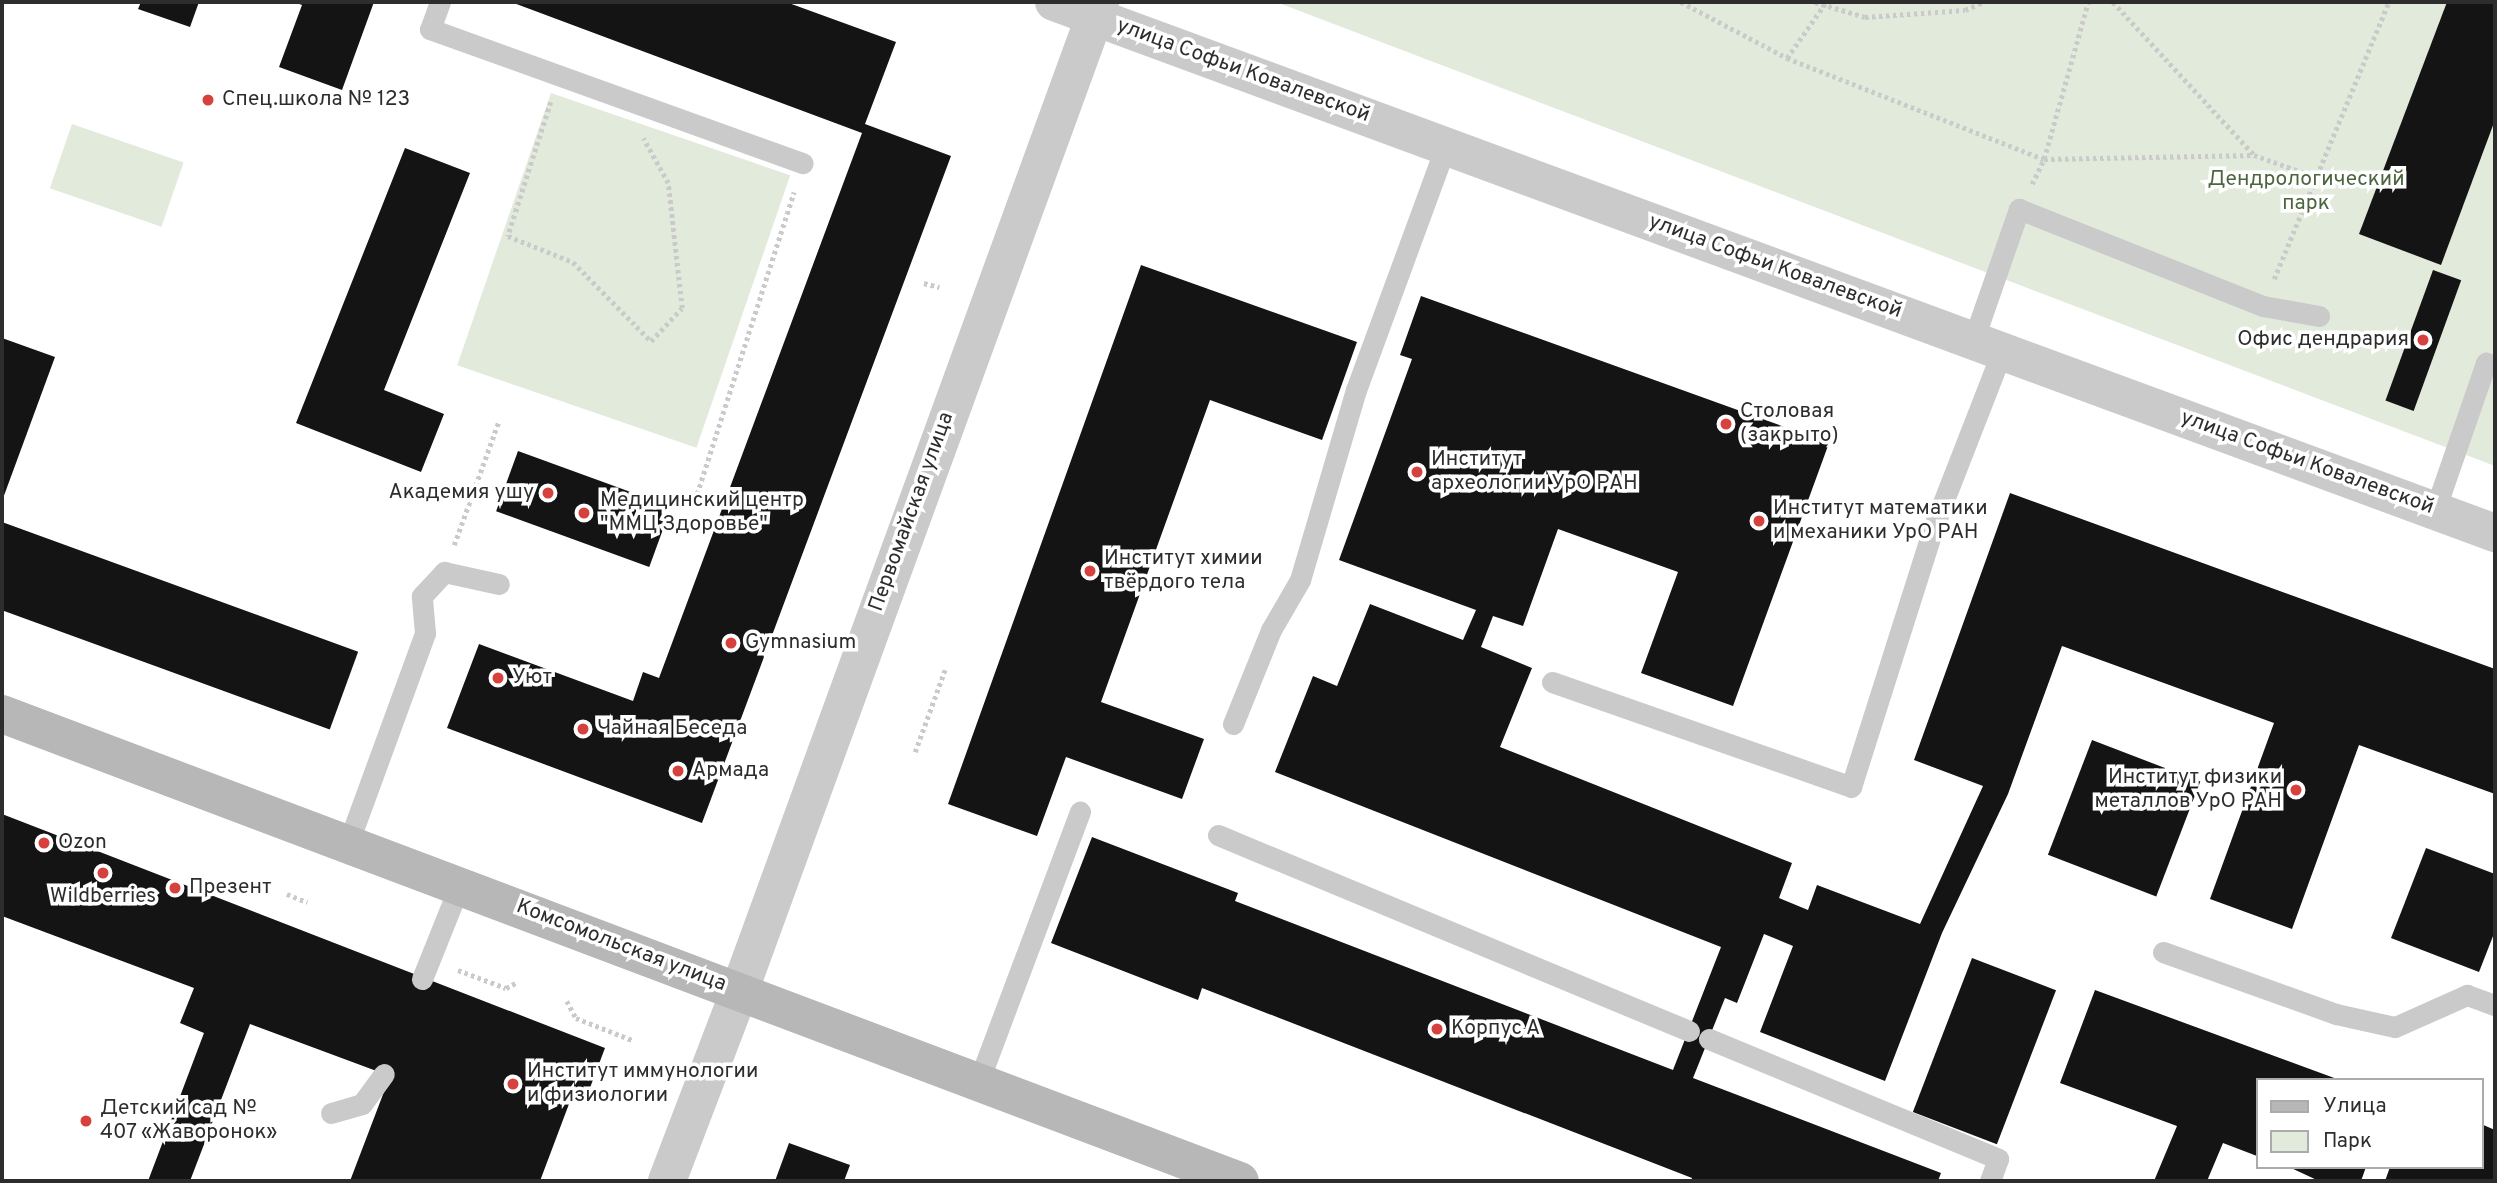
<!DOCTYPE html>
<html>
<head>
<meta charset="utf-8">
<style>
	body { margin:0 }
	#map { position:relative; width:2497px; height:1183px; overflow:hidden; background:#fff; font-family:Overpass,sans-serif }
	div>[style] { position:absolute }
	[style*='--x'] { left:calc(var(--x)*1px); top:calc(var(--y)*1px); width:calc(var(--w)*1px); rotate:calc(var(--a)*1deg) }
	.green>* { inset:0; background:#e2eadc; transform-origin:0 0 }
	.building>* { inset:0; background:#141414; transform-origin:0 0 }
	.path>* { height:4.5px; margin-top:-2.25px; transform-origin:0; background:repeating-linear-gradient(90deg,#cacaca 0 3.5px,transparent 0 7px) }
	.service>* { height:21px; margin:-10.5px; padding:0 10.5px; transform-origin:10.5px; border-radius:10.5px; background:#cacaca }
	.minor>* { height:38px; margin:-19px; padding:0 19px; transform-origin:19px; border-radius:19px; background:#cacaca }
	.tertiary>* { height:38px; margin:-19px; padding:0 19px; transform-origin:19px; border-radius:19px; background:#cacaca }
	.secondary>* { height:38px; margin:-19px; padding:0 19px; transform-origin:19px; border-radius:19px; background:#b7b7b7 }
	.dots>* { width:19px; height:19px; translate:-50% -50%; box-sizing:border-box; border:4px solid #fff; border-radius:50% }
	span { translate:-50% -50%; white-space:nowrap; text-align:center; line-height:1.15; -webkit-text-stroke:7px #fff; paint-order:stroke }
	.street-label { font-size:21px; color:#2d2d2d }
	.poi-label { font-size:21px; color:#2d2d2d }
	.left { translate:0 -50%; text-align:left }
	.right { translate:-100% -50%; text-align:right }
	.park-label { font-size:21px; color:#4d653f }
	.frame { position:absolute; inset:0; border:4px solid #2d2d2d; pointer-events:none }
	.legend { position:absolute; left:2256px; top:1078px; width:228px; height:91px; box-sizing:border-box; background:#fff; border:2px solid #ababab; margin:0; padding:9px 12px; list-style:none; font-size:21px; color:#2d2d2d }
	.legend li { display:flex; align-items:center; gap:14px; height:35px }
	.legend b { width:35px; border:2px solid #ababab }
</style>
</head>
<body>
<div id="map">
	<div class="green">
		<div style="clip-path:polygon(1276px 2px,2495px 2px,2495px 466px)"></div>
		<div style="left:551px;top:93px;width:253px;height:288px;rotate:19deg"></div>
		<div style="left:72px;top:124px;width:118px;height:68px;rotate:19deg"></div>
	</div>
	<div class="building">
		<div style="clip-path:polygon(141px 2px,199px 2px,190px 27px,138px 9px)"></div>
		<div style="clip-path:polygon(294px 2px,374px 2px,342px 90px,279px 67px,302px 5px)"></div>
		<div style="clip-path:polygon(511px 2px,786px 2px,896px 42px,865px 124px,951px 156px,702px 823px,447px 728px,479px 644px,633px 701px,643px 672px,659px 678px,862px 133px)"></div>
		<div style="clip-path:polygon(2447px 2px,2495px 2px,2495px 120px,2441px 265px,2359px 234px)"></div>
		<div style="clip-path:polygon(405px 148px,470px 173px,384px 390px,444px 414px,421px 472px,296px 423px)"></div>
		<div style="clip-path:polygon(1141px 265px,1357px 342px,1322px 440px,1210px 400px,1101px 702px,1204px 739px,1182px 799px,1066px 757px,1037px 836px,948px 804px)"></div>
		<div style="left:2433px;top:270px;width:30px;height:139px;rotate:20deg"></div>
		<div style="clip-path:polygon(1421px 296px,1829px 443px,1733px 706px,1641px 673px,1678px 572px,1558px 529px,1523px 626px,1493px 616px,1481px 647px,1532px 668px,1500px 747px,1792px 863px,1779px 898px,1808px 910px,1817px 885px,1920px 924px,1983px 786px,1914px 760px,2010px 493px,2495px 669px,2495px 794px,2359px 745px,2292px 929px,2210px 899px,2274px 723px,2062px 646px,2008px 794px,1942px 933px,1885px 1081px,1760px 1032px,1793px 946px,1764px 934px,1737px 1003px,1725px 998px,1693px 1078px,1941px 1173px,1938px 1181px,1691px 1181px,1692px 1178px,1202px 988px,1198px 1000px,1051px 943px,1092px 837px,1238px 893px,1235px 901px,1673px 1070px,1721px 947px,1275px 772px,1313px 676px,1337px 686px,1370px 604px,1463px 640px,1476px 610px,1339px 560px,1412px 359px,1400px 355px)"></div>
		<div style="clip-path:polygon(2px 338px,55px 357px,2px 501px)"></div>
		<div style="left:518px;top:451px;width:163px;height:64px;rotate:20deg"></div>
		<div style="left:2px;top:522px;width:379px;height:83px;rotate:20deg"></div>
		<div style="left:2092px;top:740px;width:116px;height:123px;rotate:21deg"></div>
		<div style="clip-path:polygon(2px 814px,605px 1048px,585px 1101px,572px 1096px,540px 1181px,350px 1181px,390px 1076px,250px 1024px,190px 1181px,148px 1181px,204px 1033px,180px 1023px,194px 988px,2px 916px)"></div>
		<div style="clip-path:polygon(2426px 848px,2495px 874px,2495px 931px,2479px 972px,2391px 938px)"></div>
		<div style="left:1972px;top:958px;width:90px;height:165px;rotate:21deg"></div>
		<div style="clip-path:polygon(2095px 990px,2337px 1079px,2337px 1080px,2257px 1080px,2257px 1156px,2223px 1143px,2207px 1181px,2154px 1181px,2177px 1126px,2060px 1083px)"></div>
		<div style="clip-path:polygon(2481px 1124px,2495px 1130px,2495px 1181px,2385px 1181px,2390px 1167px,2481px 1167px)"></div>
		<div style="clip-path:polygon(789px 1143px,850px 1165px,844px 1181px,775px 1181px)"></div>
		<div style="clip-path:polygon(2289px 1167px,2366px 1167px,2361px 1181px,2319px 1181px)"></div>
	</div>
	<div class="path">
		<div style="--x:1681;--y:2;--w:120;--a:27.8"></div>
		<div style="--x:1787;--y:58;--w:276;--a:21.5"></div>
		<div style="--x:2044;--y:159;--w:210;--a:-1.1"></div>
		<div style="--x:2254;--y:155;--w:66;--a:19.5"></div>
		<div style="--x:1815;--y:2;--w:52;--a:16.7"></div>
		<div style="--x:1865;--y:17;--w:100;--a:-4"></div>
		<div style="--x:1965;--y:10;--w:20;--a:-24"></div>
		<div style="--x:2113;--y:2;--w:208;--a:47.3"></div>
		<div style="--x:1787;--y:58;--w:68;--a:-55.1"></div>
		<div style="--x:551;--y:102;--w:141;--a:107.8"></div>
		<div style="--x:508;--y:236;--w:70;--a:21.8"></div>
		<div style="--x:573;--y:262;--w:111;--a:45.4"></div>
		<div style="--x:651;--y:341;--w:45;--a:-46.8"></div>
		<div style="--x:682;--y:308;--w:126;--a:-96.4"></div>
		<div style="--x:668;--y:183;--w:51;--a:-119.1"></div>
		<div style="--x:2032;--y:184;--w:28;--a:-64"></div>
		<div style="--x:2044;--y:159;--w:163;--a:-74.3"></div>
		<div style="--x:2274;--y:279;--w:300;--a:-67.5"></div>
		<div style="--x:924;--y:283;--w:16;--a:15"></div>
		<div style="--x:697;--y:494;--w:317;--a:-72.2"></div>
		<div style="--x:454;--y:545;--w:132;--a:-70.1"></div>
		<div style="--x:915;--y:752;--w:90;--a:-70"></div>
		<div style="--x:287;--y:894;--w:22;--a:22"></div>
		<div style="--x:458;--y:970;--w:51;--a:20.6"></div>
		<div style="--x:506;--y:988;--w:13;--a:-27"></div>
		<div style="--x:567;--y:1001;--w:19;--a:62"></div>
		<div style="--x:576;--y:1018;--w:60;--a:21.4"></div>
	</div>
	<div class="service">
		<div style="--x:440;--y:2;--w:29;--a:110"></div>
		<div style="--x:430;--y:29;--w:396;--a:19.8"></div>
		<div style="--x:1973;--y:341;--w:140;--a:-70.8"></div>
		<div style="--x:2019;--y:209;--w:263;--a:21.7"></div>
		<div style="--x:2263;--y:306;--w:57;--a:10.1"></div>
		<div style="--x:2435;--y:510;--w:156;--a:-70.9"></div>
		<div style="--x:2486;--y:363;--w:9;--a:18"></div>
		<div style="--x:1552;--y:682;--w:317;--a:19.3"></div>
		<div style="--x:1851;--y:787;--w:269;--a:-72.4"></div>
		<div style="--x:1932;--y:531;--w:193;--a:-68.7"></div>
		<div style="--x:1233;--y:724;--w:101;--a:-68"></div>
		<div style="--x:1271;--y:630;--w:58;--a:-59.9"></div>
		<div style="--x:1300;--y:580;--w:198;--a:-73.6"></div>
		<div style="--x:1356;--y:390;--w:260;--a:-69.8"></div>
		<div style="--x:1218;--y:835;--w:510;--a:22.59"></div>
		<div style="--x:349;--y:841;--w:221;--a:-69.9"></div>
		<div style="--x:425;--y:633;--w:37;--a:-95"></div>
		<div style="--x:422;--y:596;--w:33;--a:-47"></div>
		<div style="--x:444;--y:572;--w:56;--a:12.3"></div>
		<div style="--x:2163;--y:952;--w:184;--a:19.7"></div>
		<div style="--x:2336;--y:1014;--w:60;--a:12.4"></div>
		<div style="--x:2395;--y:1027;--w:79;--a:-24"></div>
		<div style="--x:2467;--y:995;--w:30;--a:20"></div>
		<div style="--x:422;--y:979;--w:102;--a:-68.2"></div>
		<div style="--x:1709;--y:1039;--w:313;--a:22.5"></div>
		<div style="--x:1998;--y:1159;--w:23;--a:110"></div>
		<div style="--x:978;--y:1083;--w:290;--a:-69.4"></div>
		<div style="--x:331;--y:1113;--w:32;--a:-16"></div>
		<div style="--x:362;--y:1104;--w:37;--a:-54"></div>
	</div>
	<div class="minor">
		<div style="--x:1054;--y:2;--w:1536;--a:20.23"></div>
		<div style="--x:667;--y:1181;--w:202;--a:-69.1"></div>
	</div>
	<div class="tertiary">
		<div style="--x:739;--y:992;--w:1054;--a:-69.97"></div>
	</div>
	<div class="secondary">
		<div style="--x:2;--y:714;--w:1323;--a:20.67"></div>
	</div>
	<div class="dots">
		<div style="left:208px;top:100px;background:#d7413d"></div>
		<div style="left:2423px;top:340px;background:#d7413d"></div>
		<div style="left:1726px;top:424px;background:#d7413d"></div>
		<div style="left:1417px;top:472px;background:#d7413d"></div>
		<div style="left:548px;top:493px;background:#d7413d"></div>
		<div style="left:584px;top:513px;background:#d7413d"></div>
		<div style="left:1759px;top:521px;background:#d7413d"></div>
		<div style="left:1090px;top:571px;background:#d7413d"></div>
		<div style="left:731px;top:643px;background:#d7413d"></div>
		<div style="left:498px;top:678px;background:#d7413d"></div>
		<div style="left:583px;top:729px;background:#d7413d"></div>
		<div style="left:678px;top:771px;background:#d7413d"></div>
		<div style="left:2296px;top:790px;background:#d7413d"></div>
		<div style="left:44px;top:843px;background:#d7413d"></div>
		<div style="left:103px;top:873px;background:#d7413d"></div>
		<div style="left:175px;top:888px;background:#d7413d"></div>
		<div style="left:1437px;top:1029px;background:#d7413d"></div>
		<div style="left:513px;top:1084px;background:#d7413d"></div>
		<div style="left:86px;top:1121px;background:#d7413d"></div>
	</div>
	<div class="street-label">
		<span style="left:1243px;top:71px;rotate:20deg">улица Софьи Ковалевской</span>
		<span style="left:1775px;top:267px;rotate:20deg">улица Софьи Ковалевской</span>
		<span style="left:2307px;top:463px;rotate:20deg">улица Софьи Ковалевской</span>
		<span style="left:912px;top:512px;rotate:-70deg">Первомайская улица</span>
		<span style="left:621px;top:946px;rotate:21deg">Комсомольская улица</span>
	</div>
	<div class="poi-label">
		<span class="left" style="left:222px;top:100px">Спец.школа № 123</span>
		<span class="right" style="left:2409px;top:340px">Офис дендрария</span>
		<span class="left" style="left:1740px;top:424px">Столовая<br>(закрыто)</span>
		<span class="left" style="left:1431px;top:472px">Институт<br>археологии УрО РАН</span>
		<span class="right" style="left:534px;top:493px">Академия ушу</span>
		<span class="left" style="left:600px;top:513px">Медицинский центр<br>"ММЦ Здоровье"</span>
		<span class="left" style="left:1773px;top:521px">Институт математики<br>и механики УрО РАН</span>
		<span class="left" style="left:1104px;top:571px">Институт химии<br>твёрдого тела</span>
		<span class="left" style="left:745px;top:643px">Gymnasium</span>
		<span class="left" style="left:512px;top:678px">Уют</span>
		<span class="left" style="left:597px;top:729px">Чайная Беседа</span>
		<span class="left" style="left:692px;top:771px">Армада</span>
		<span class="right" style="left:2282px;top:790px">Институт физики<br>металлов УрО РАН</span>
		<span class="left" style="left:58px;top:843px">Ozon</span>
		<span class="left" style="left:189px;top:888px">Презент</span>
		<span style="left:103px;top:897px">Wildberries</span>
		<span class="left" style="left:1451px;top:1029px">Корпус А</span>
		<span class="left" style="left:527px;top:1084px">Институт иммунологии<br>и физиологии</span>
		<span class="left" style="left:100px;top:1121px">Детский сад №<br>407 «Жаворонок»</span>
	</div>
	<div class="park-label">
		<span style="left:2306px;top:192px">Дендрологический<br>парк</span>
	</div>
	<div class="frame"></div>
	<ul class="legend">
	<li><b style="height:9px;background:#b7b7b7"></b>Улица</li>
	<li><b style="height:19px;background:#e2eadc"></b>Парк</li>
	</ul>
</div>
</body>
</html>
